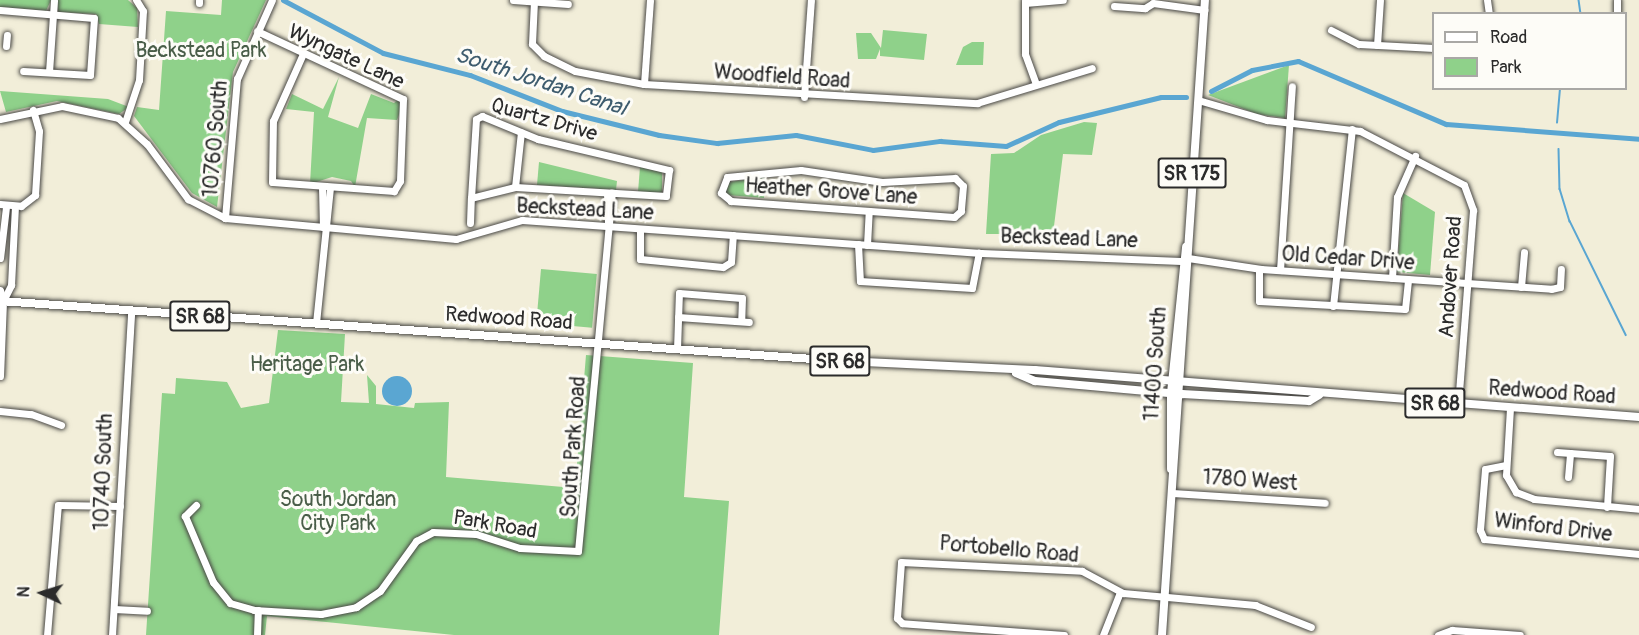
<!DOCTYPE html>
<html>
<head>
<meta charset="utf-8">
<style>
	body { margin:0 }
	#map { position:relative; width:1639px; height:635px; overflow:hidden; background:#f2eed9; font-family:Pangolin,sans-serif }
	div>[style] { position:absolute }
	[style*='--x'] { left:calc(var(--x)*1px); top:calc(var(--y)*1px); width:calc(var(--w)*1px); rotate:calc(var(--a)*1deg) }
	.green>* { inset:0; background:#8fd18a; transform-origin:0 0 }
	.water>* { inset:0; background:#5aa6d2 }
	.round { border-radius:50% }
	.stream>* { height:1.5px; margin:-0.75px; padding:0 0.75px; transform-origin:0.75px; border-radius:0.75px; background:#5aa6d2 }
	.canal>* { height:5px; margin:-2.5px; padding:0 2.5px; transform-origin:2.5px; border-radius:2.5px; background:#5aa6d2 }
	.roads { filter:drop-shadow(0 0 2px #494845) drop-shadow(0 0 2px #494845) }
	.minor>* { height:7px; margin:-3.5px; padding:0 3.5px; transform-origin:3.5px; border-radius:3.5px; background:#fff }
	.major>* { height:8px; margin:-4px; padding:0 4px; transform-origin:4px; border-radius:4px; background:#fff }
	span { translate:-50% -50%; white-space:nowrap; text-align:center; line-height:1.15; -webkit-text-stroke:6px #fdfcf7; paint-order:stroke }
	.shield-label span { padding:2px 4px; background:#fdfcf7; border:2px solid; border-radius:4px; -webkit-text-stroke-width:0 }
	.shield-label { font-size:20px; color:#2b2b2b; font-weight:700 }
	.park-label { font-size:21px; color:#495d48 }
	.street-label { font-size:21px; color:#2b2b2b }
	.water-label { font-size:22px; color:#3e5c6e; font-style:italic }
	.legend { position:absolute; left:1432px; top:12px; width:195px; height:78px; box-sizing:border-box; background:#fdfcf7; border:2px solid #a9a8a5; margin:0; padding:8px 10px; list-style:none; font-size:18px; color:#2b2b2b }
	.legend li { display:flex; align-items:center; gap:12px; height:30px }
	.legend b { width:30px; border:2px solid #a9a8a5 }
	.north { position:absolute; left:12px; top:563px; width:60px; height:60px; -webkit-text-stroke:4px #fdfcf7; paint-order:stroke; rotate:274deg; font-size:16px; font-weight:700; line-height:24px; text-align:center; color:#2b2b2b }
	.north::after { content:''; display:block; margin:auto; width:21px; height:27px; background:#2b2b2b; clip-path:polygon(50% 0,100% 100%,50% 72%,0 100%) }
</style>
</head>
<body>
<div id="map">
	<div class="green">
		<div style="clip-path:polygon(0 0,51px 0,46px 11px,0 7px)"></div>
		<div style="clip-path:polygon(57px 0,128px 0,137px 8px,138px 27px,99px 24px,96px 14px,58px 12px)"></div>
		<div style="clip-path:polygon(222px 0,266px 0,233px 72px,217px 207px,192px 193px,134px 116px,137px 107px,159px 110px,166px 11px,221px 15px)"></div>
		<div style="clip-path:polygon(883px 30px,927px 34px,924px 60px,880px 56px,880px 49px,876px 59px,858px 59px,856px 33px,871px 33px,881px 48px)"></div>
		<div style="clip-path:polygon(972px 42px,984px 42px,983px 65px,956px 65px,963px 47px)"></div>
		<div style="clip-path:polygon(1289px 65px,1285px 118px,1257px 114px,1208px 95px)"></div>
		<div style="clip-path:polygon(339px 77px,328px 117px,358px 128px,371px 94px,394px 103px,399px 99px,402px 106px,397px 120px,367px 118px,355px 187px,351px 181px,332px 177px,310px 184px,314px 112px,286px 109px,292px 94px,323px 109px)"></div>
		<div style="clip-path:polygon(0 91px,108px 99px,129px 107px,119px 114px,57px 101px,6px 112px)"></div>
		<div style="clip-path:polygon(1084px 122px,1097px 123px,1092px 155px,1063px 154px,1053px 234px,986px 234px,991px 154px,1014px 153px,1041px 135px)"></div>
		<div style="clip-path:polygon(539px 162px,617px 181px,616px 190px,537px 185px)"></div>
		<div style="clip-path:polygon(640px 167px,662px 172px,662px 193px,638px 192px)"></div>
		<div style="clip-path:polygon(765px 177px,764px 198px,727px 195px,724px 187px,729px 182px)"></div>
		<div style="clip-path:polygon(1403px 193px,1435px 212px,1430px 275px,1397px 272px)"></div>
		<div style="left:541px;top:269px;width:56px;height:54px;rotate:5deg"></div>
		<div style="clip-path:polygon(278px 330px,345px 334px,341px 402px,369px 403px,367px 375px,376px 386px,376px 404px,414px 408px,415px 403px,449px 402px,446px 477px,575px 488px,586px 355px,693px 363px,684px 497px,729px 501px,719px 635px,454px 635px,267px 616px,265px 635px,146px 635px,162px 393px,175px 394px,176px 378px,227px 382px,241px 408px,269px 403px)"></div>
	</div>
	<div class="water">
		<div class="round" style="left:382px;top:376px;width:30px;height:30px"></div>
	</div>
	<div class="stream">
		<div style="--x:1579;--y:0;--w:14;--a:82"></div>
		<div style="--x:1557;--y:123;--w:35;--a:-85"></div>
		<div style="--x:1559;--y:149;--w:40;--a:88.6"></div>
		<div style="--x:1560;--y:189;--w:34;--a:73"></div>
		<div style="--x:1570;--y:221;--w:127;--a:63.8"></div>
	</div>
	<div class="canal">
		<div style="--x:283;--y:0;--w:113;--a:27.9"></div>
		<div style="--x:383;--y:53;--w:90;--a:14.2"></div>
		<div style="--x:470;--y:75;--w:99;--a:21.4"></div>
		<div style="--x:562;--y:111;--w:100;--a:13.9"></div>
		<div style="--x:659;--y:135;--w:59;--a:7.9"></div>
		<div style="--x:717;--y:143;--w:79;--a:-5.8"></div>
		<div style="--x:796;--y:135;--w:78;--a:11"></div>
		<div style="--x:873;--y:150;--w:68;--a:-7.7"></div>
		<div style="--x:940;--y:141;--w:66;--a:4.3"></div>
		<div style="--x:1006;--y:146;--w:58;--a:-24.4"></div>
		<div style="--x:1059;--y:122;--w:105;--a:-13.8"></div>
		<div style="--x:1161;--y:97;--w:25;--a:0"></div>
		<div style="--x:1211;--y:91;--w:46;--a:-27.1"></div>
		<div style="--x:1252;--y:70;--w:47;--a:-11.1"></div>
		<div style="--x:1298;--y:61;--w:161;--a:23.1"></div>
		<div style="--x:1446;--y:124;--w:194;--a:4.4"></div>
	</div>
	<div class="roads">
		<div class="minor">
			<div style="--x:513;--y:0;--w:55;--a:4.2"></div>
			<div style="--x:1025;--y:0;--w:54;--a:90"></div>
			<div style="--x:1025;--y:54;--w:32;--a:70"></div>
			<div style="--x:1487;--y:0;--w:14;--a:82"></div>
			<div style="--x:1617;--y:0;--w:14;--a:90"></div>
			<div style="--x:534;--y:1;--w:43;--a:92.7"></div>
			<div style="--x:532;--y:44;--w:17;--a:45"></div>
			<div style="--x:544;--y:56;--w:34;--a:26"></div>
			<div style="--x:575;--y:71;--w:70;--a:10.7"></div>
			<div style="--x:644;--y:84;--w:334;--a:3.3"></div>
			<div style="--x:977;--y:103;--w:120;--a:-16.9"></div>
			<div style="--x:199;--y:3;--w:3;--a:-90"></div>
			<div style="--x:1025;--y:3;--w:38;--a:-5"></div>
			<div style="--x:1153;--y:3;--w:52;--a:7.7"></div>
			<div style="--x:1114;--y:6;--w:31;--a:4"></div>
			<div style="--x:1145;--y:8;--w:9;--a:-32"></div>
			<div style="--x:0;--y:10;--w:94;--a:4.9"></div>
			<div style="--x:94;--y:18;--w:57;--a:94"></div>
			<div style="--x:90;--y:75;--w:67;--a:-176.6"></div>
			<div style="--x:1331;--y:30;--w:31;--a:27"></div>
			<div style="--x:1359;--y:44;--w:75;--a:3.1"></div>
			<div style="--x:257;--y:31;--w:161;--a:25"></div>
			<div style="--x:403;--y:99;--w:82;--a:92.1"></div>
			<div style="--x:400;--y:181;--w:12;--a:121"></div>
			<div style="--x:394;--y:191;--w:122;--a:-175.8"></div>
			<div style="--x:272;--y:182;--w:61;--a:-89.1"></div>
			<div style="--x:273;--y:121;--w:71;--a:-66"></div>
			<div style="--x:1377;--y:45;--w:45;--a:-86.2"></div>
			<div style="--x:6;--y:46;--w:11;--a:-85"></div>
			<div style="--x:49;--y:72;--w:72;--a:-86"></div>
			<div style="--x:644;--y:84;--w:84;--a:-85.9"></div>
			<div style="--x:804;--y:97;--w:97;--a:-85.9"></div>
			<div style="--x:1198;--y:100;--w:72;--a:16.2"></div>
			<div style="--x:1267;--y:120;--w:94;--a:6.7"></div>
			<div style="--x:1360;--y:131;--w:117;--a:27.4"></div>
			<div style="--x:1464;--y:185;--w:27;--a:70"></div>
			<div style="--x:1473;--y:210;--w:196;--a:94.4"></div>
			<div style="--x:0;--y:119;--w:63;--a:-11.8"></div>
			<div style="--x:62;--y:106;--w:57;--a:12.1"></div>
			<div style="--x:118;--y:118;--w:39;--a:42"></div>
			<div style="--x:147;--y:144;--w:69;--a:53.3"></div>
			<div style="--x:188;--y:199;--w:42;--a:27.2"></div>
			<div style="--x:225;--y:218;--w:232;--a:5.2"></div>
			<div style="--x:456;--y:239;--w:69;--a:-16.1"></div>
			<div style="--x:522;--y:220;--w:460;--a:4.1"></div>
			<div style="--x:981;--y:253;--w:200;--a:2.3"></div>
			<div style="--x:125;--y:122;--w:44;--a:-71.6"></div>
			<div style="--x:139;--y:80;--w:69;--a:-86.7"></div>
			<div style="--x:143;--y:11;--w:13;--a:-122"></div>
			<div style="--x:801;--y:170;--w:82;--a:8.4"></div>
			<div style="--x:882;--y:182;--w:73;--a:-3.1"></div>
			<div style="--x:955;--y:178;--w:11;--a:45"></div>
			<div style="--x:963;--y:186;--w:25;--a:95"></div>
			<div style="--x:961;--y:211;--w:9;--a:139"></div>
			<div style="--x:954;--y:217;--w:224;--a:-175.9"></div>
			<div style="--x:731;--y:201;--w:13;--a:-141"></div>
			<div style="--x:721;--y:193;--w:17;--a:-69"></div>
			<div style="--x:727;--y:177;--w:74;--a:-5.4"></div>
			<div style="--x:322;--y:187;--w:40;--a:88.6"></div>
			<div style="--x:515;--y:187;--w:55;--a:-83.8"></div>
			<div style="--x:607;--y:193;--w:33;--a:88"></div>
			<div style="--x:0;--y:204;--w:21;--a:5"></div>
			<div style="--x:21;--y:206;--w:18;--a:-38"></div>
			<div style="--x:35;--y:195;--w:64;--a:-86.4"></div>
			<div style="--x:39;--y:131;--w:22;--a:-106"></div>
			<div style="--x:225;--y:218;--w:140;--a:-85.1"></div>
			<div style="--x:237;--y:79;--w:86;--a:-66.1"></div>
			<div style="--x:470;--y:223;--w:25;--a:-88"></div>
			<div style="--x:471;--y:198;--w:79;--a:-86.4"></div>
			<div style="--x:476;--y:119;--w:7;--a:-27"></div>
			<div style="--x:482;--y:116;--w:61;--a:22.3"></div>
			<div style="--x:538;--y:139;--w:135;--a:13.3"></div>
			<div style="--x:669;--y:170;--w:26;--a:97"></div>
			<div style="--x:666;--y:196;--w:151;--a:-176.6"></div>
			<div style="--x:515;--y:187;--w:45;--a:166"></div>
			<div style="--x:640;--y:229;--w:30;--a:90"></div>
			<div style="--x:640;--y:259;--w:83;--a:5.5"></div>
			<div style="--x:723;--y:267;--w:9;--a:-32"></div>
			<div style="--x:731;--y:262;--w:27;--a:-86"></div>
			<div style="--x:858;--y:244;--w:37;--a:87"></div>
			<div style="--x:860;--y:281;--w:112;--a:3.6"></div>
			<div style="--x:972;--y:288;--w:36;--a:-79"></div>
			<div style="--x:867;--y:245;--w:34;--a:-87"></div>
			<div style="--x:0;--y:258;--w:51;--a:-83.3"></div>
			<div style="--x:1188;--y:258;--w:74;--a:8.6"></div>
			<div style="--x:1261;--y:269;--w:291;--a:3.9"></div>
			<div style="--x:1551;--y:289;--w:9;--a:-13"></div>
			<div style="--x:1560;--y:287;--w:18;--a:-87"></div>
			<div style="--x:1259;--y:269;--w:32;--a:90"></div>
			<div style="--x:1259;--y:301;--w:146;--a:3.1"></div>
			<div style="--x:1405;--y:309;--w:30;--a:-84"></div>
			<div style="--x:1280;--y:270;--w:184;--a:-86.3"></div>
			<div style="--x:1392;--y:278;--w:81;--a:-86.5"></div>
			<div style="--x:1397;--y:197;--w:45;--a:-66.3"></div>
			<div style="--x:1521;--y:287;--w:35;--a:-85"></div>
			<div style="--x:0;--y:290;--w:11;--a:75"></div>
			<div style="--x:3;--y:301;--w:18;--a:-63"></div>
			<div style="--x:11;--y:285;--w:78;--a:-87.1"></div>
			<div style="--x:1333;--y:306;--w:178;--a:-83.9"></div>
			<div style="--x:678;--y:317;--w:71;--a:4"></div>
			<div style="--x:316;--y:323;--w:136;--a:-84.1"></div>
			<div style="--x:677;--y:349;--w:56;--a:-88"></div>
			<div style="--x:679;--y:293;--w:63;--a:4.5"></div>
			<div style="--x:742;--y:298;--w:23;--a:92"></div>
			<div style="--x:0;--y:376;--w:75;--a:-87.7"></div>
			<div style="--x:1510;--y:408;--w:67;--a:93.4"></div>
			<div style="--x:1506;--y:475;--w:20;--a:60"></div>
			<div style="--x:1516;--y:492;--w:19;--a:21"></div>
			<div style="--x:1534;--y:499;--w:105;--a:5.4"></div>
			<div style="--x:0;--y:411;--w:31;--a:6"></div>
			<div style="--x:31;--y:414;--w:32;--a:20"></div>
			<div style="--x:1557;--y:452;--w:53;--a:4.3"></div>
			<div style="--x:1610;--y:456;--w:51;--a:93.4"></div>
			<div style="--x:1506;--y:465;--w:21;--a:169"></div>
			<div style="--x:1485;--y:469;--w:61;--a:94.7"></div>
			<div style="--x:1480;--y:530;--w:10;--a:66"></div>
			<div style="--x:1484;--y:539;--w:156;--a:5.5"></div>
			<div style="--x:1568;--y:477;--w:24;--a:-85"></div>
			<div style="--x:1172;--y:493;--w:153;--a:3.7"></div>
			<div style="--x:196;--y:505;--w:16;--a:135"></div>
			<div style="--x:185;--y:516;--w:72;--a:67"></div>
			<div style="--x:213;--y:582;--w:27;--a:51"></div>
			<div style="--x:230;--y:603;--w:25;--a:16"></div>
			<div style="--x:254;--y:610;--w:67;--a:3.4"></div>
			<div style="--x:321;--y:614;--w:36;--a:-11"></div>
			<div style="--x:356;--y:607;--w:29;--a:-34"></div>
			<div style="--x:380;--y:591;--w:62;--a:-54.2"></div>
			<div style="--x:416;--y:541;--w:19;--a:-28"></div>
			<div style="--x:433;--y:532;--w:43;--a:2.7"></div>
			<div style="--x:476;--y:534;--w:46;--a:17.7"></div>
			<div style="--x:520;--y:548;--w:58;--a:3"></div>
			<div style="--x:578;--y:551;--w:360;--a:-84.6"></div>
			<div style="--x:114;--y:609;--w:33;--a:3"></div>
			<div style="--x:47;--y:635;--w:130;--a:-85.2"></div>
			<div style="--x:58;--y:505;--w:62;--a:0.9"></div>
			<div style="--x:112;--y:635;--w:325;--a:-86.6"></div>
			<div style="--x:257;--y:635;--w:25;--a:-88"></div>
			<div style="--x:1064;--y:635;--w:162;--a:-175.8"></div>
			<div style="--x:902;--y:623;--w:7;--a:-135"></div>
			<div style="--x:897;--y:618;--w:56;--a:-85.9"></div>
			<div style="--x:901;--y:562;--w:181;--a:2.8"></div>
			<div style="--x:1082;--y:571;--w:47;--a:28.2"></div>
			<div style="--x:1123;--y:593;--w:133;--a:5.2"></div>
			<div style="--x:1255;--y:605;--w:60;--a:21.4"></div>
			<div style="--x:1103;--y:635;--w:46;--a:-68.4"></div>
			<div style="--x:1438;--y:635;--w:15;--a:-20"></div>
			<div style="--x:1452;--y:630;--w:68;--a:4.2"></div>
		</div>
		<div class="major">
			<div style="--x:0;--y:301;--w:844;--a:4.08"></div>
			<div style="--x:842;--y:361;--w:193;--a:2.7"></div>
			<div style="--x:1035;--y:370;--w:606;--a:4.45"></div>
			<div style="--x:1016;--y:373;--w:21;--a:23"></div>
			<div style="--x:1035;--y:381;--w:148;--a:5.1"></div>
			<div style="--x:1182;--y:394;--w:127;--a:3.2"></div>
			<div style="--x:1309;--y:401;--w:12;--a:-31"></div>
			<div style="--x:1171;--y:469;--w:76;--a:-90"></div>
			<div style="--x:1171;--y:393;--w:147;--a:-84.1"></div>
			<div style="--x:1162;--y:635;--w:636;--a:-86.13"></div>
		</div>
	</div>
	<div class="shield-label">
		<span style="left:1192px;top:173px">SR 175</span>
		<span style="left:200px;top:316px">SR 68</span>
		<span style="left:840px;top:361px">SR 68</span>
		<span style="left:1435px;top:403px">SR 68</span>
	</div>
	<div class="park-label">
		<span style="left:201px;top:51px">Beckstead Park</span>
		<span style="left:307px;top:365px">Heritage Park</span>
		<span style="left:338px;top:512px">South Jordan<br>City Park</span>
	</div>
	<div class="street-label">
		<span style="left:346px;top:57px;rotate:25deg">Wyngate Lane</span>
		<span style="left:782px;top:77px;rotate:4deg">Woodfield Road</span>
		<span style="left:544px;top:120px;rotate:16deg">Quartz Drive</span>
		<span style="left:216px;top:139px;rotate:-85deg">10760 South</span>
		<span style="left:831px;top:192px;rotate:4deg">Heather Grove Lane</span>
		<span style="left:585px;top:210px;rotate:3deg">Beckstead Lane</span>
		<span style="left:1069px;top:239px;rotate:2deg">Beckstead Lane</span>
		<span style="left:1348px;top:259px;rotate:4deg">Old Cedar Drive</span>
		<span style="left:1451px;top:277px;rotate:-86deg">Andover Road</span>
		<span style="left:509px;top:319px;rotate:4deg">Redwood Road</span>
		<span style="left:1156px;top:364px;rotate:-86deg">11400 South</span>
		<span style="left:1552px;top:393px;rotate:4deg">Redwood Road</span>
		<span style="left:574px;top:447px;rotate:-86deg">South Park Road</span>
		<span style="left:104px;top:472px;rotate:-88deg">10740 South</span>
		<span style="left:1250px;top:481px;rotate:4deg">1780 West</span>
		<span style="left:495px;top:525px;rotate:10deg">Park Road</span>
		<span style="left:1553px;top:528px;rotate:7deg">Winford Drive</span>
		<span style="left:1009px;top:550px;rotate:5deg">Portobello Road</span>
	</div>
	<div class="water-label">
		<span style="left:541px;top:82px;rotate:18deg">South Jordan Canal</span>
	</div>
	<ul class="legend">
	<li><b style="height:8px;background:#fff"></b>Road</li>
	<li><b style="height:16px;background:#8fd18a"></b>Park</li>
	</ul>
	<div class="north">N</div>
</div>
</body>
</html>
